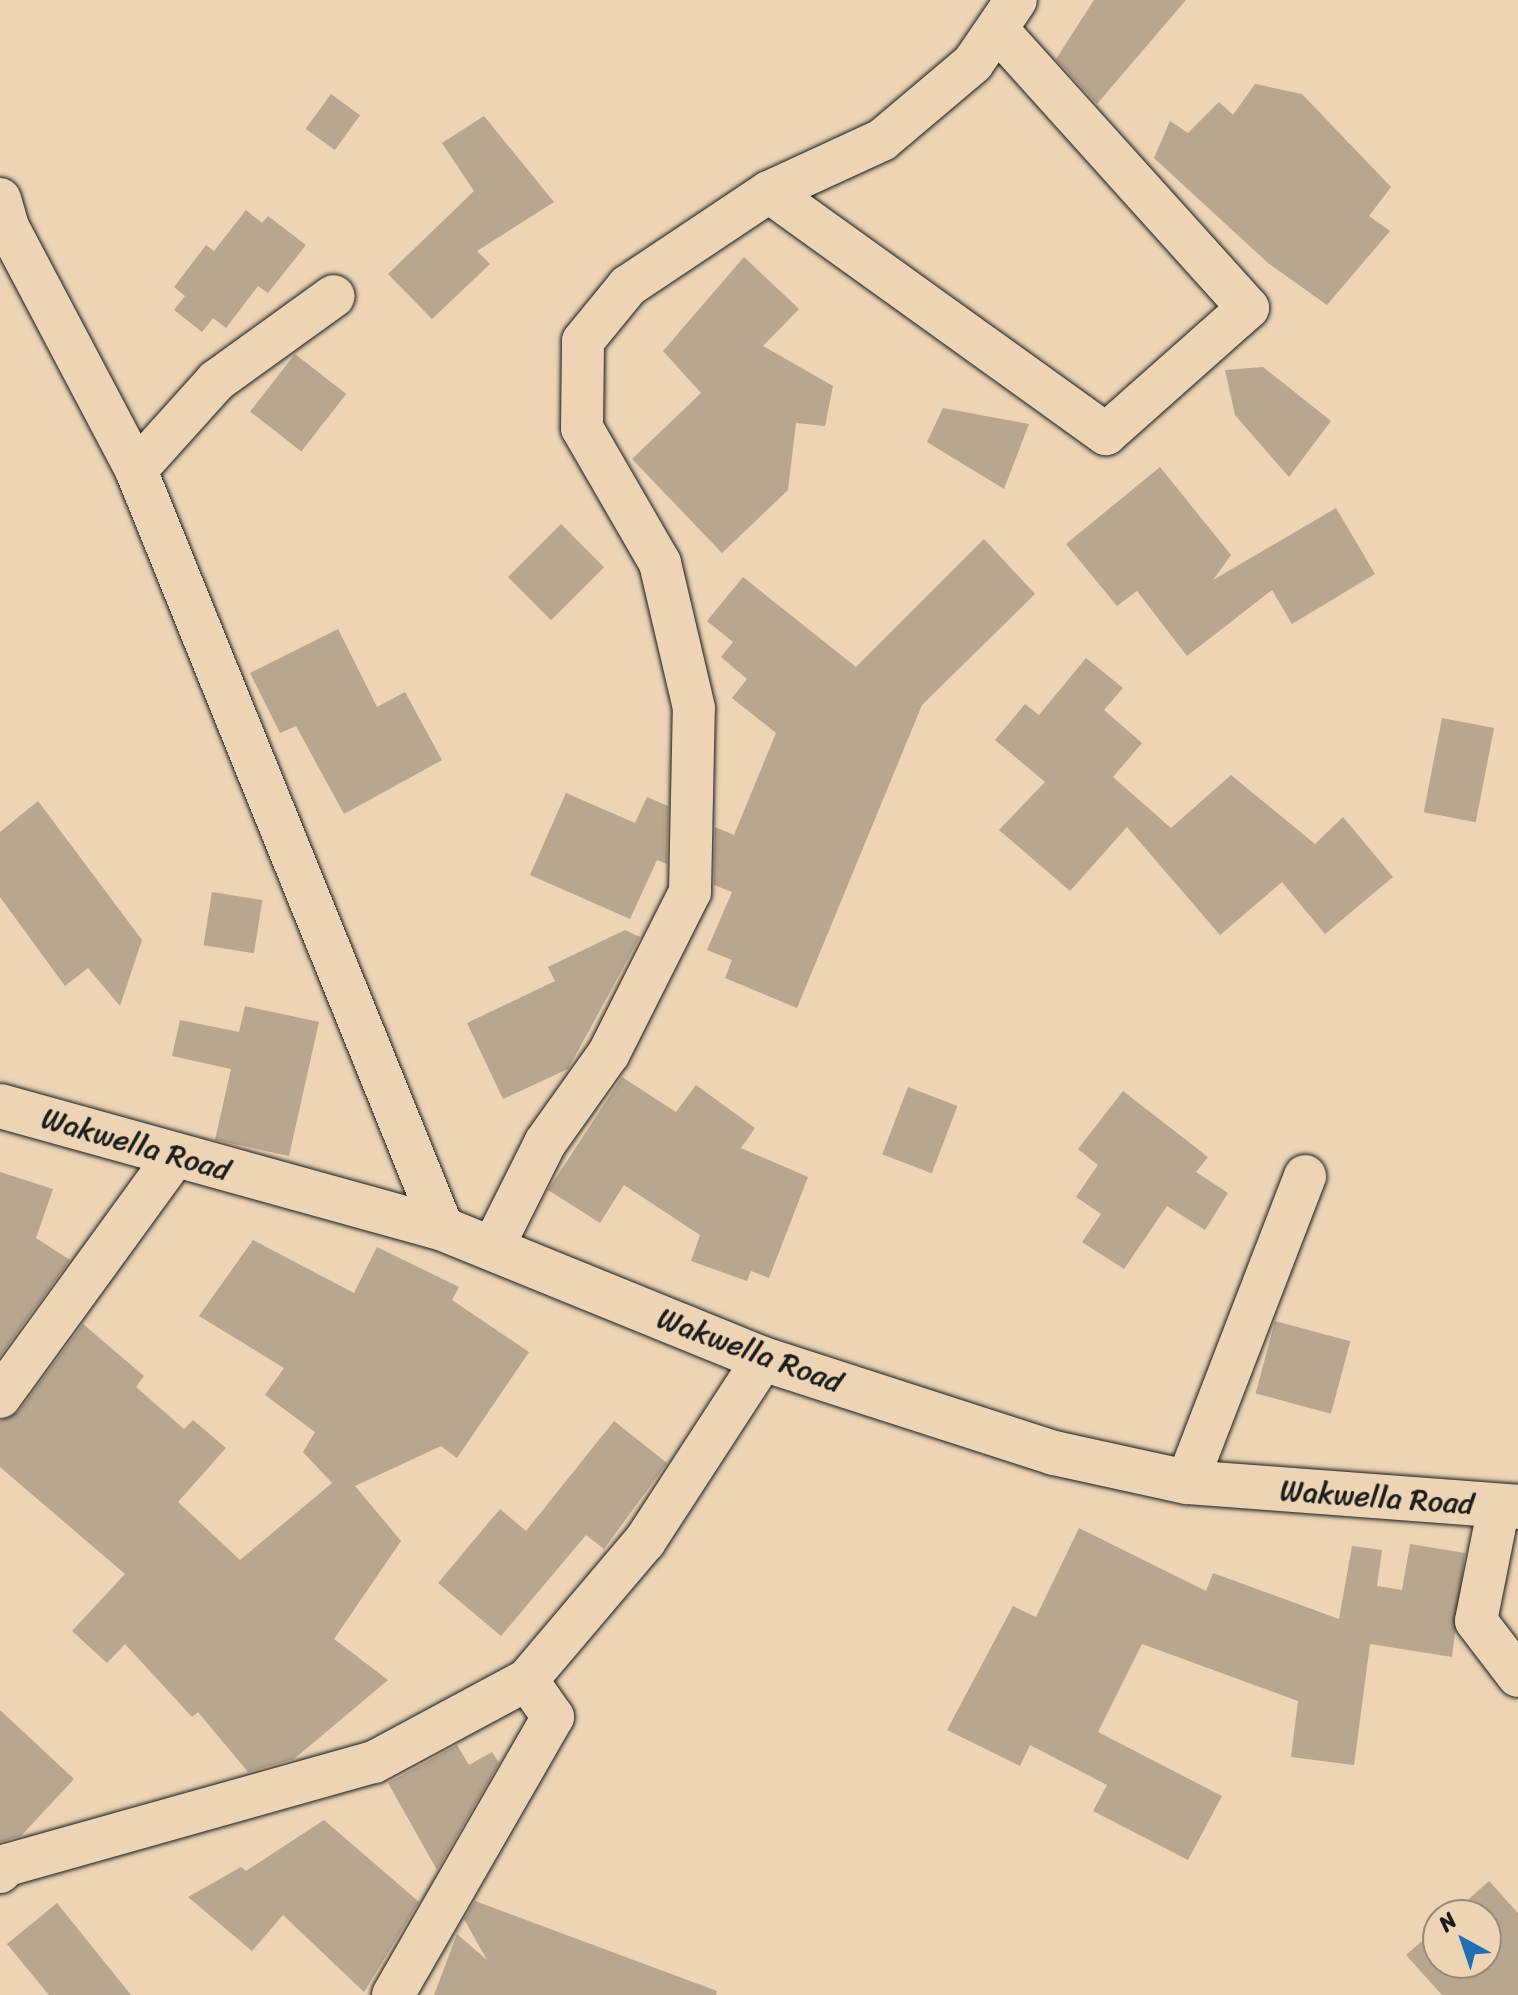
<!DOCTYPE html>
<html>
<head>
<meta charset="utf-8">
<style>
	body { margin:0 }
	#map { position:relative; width:1518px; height:1995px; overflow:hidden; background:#ecd4b4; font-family:Sriracha,sans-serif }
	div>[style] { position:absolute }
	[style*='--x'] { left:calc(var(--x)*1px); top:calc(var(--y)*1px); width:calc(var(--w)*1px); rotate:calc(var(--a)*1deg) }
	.building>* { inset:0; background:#b8a68f; transform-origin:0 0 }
	.roads { filter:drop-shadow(0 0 2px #1c1c1c) drop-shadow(0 0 2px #1c1c1c) }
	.street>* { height:42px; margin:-21px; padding:0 21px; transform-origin:21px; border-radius:21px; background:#ecd4b4 }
	.primary>* { height:44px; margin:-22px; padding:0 22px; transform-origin:22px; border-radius:22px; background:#ecd4b4 }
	span { translate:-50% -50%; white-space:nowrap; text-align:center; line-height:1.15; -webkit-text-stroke:6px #ecd4b4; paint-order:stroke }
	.street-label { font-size:30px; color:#1c1c1c }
	.north { position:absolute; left:1422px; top:1899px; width:80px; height:80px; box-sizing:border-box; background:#ecd4b4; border:2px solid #998a77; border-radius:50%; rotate:320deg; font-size:22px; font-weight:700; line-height:32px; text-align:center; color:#1c1c1c }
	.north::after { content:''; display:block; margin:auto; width:28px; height:36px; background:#1f6fb2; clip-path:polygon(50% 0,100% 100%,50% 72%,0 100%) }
</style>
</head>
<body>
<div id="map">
	<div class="building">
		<div style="clip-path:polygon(1094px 0,1186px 0,1097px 104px,1056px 59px)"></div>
		<div style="clip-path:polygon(1255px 84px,1302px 94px,1391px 187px,1369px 216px,1390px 231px,1327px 305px,1268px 263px,1154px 158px,1170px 121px,1188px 133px,1219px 102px,1233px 115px)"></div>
		<div style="left:331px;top:94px;width:36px;height:43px;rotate:36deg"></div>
		<div style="clip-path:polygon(484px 116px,554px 202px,477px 251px,490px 264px,432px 319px,388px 274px,474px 191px,442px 143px)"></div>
		<div style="clip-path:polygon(246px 210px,262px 223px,268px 216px,306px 245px,268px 293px,258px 286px,226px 328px,213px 318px,202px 332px,174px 310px,185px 296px,174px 287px,206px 245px,214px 251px)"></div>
		<div style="clip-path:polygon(744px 257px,799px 309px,763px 346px,833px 386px,825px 426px,796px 423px,788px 490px,722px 553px,632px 459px,701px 393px,663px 351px)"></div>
		<div style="left:295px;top:354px;width:65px;height:73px;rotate:38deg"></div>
		<div style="clip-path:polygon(1263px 367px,1331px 421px,1289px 477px,1235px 415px,1225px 370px)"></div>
		<div style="clip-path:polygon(943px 408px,1029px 424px,1004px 489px,927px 442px)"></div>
		<div style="clip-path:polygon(1160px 467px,1231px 555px,1213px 580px,1336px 508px,1375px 574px,1292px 624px,1272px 590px,1187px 656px,1137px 591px,1117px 606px,1066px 544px)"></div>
		<div style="left:561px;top:524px;width:61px;height:75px;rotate:45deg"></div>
		<div style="clip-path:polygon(984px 539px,1035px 594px,922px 705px,797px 1008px,725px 978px,732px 960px,707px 950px,732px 892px,714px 885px,715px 827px,734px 835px,776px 733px,732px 698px,747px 679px,721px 657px,733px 642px,707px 621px,743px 577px,856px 667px)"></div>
		<div style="clip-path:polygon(338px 629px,377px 707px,405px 692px,442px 760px,344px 814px,296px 726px,280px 733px,250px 673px)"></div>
		<div style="clip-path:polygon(1086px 658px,1123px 688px,1104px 710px,1142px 743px,1113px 777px,1171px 828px,1231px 775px,1315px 844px,1343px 817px,1393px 877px,1325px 934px,1282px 882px,1220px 935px,1127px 827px,1070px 891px,999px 830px,1045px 782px,995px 740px,1025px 704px,1039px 715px)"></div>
		<div style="left:1442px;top:718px;width:53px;height:96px;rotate:11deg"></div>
		<div style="clip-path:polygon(566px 793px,635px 823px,647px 797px,668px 806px,667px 864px,657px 860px,630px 919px,530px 875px)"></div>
		<div style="clip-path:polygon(38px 801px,142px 940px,120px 1006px,88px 968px,65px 986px,0 897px,0 832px)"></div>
		<div style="left:212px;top:892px;width:51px;height:54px;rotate:9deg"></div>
		<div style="clip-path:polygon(625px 930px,640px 937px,568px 1069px,503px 1099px,467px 1023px,555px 981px,548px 967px)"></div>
		<div style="clip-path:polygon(245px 1006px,319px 1022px,289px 1156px,215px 1140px,231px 1069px,172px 1056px,180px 1020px,239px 1032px)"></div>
		<div style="clip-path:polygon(622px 1077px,676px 1112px,696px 1085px,755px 1128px,741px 1148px,808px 1177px,769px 1278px,751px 1271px,747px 1281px,691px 1261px,700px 1235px,624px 1185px,600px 1223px,548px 1190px)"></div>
		<div style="left:908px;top:1087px;width:53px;height:72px;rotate:21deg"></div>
		<div style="clip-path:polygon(1123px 1091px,1208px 1157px,1196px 1172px,1228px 1193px,1205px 1230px,1167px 1206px,1124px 1269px,1082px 1242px,1101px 1214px,1076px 1197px,1098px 1165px,1078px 1149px)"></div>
		<div style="clip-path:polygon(0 1172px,53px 1189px,36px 1238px,70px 1260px,0 1356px)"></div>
		<div style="clip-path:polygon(253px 1240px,354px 1293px,377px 1247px,459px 1287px,452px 1300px,529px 1352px,457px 1458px,441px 1446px,355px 1486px,401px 1541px,334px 1639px,388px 1680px,294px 1759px,248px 1772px,198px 1712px,192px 1717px,125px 1644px,107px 1663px,72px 1631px,125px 1574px,0 1467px,0 1421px,19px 1411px,83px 1324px,144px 1376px,136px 1387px,184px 1429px,193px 1420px,226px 1448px,178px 1502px,240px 1560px,332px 1483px,303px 1452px,315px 1432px,265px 1395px,284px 1368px,199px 1316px)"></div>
		<div style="left:1275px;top:1321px;width:78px;height:75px;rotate:15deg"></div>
		<div style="clip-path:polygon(614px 1421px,667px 1463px,604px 1549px,586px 1535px,501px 1636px,438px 1583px,500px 1509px,526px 1531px)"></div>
		<div style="clip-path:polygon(1079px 1528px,1206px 1591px,1213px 1573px,1339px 1619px,1352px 1546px,1382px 1550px,1377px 1586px,1402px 1590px,1410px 1544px,1465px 1553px,1452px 1657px,1370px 1644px,1354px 1765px,1291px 1757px,1298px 1701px,1142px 1644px,1098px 1732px,1222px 1796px,1188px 1860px,1093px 1811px,1107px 1785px,1030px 1745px,1020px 1766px,947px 1730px,1013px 1606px,1036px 1617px)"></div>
		<div style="clip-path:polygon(0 1710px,74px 1779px,21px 1836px,0 1842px)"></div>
		<div style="clip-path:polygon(457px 1745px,469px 1765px,492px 1752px,499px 1763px,437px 1870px,388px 1783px)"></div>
		<div style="clip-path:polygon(324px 1820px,419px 1902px,364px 1992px,283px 1915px,252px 1951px,188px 1897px,241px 1867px,246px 1871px)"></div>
		<div style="clip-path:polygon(1489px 1881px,1518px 1913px,1518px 1995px,1442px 1995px,1406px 1955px,1438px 1927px,1438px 1963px,1486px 1963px,1486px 1915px,1451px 1915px)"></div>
		<div style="clip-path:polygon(475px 1901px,717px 1991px,716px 1995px,434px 1995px,457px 1934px,487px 1960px,464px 1919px)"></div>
		<div style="clip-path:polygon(57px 1903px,131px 1995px,49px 1995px,7px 1944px)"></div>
	</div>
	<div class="roads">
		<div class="street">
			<div style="--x:769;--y:192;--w:415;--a:35.7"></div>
			<div style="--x:1106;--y:434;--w:190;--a:-41.6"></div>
			<div style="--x:1248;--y:308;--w:375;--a:-132"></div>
			<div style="--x:0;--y:199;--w:29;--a:74"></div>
			<div style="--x:8;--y:227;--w:275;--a:62.2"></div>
			<div style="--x:136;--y:470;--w:819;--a:67.98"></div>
			<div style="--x:136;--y:470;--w:120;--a:-48"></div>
			<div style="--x:216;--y:381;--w:145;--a:-35.8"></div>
			<div style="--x:492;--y:1249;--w:119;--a:-63.4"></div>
			<div style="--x:545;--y:1143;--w:110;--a:-54.6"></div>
			<div style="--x:609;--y:1053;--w:180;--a:-63.3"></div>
			<div style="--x:690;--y:892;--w:184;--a:-88.8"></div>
			<div style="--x:694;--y:708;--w:149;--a:-103.2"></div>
			<div style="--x:660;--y:563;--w:156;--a:-120"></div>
			<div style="--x:582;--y:428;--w:87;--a:-89.3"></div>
			<div style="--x:583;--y:341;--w:71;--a:-50.7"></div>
			<div style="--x:628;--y:286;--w:169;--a:-33.7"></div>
			<div style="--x:769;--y:192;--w:124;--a:-24.7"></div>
			<div style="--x:882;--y:140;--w:119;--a:-40.2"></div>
			<div style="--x:973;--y:63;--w:76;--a:-55.7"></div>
			<div style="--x:0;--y:1397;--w:299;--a:-54"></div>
			<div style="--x:1187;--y:1482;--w:328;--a:-68.9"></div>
			<div style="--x:1499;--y:1506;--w:117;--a:101.3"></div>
			<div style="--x:1476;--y:1621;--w:69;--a:52.6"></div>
			<div style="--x:0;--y:1872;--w:10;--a:-45"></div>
			<div style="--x:7;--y:1865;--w:381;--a:-15.7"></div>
			<div style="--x:374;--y:1762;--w:174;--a:-28.2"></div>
			<div style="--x:527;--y:1680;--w:182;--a:-49.7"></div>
			<div style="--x:645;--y:1541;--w:217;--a:-57"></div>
			<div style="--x:393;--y:1995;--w:321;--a:-60.1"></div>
			<div style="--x:553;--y:1717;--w:45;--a:-125.1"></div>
		</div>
		<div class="primary">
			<div style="--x:0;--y:1106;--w:460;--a:15.5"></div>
			<div style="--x:443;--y:1229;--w:345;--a:22.1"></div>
			<div style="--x:763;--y:1359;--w:306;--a:17.9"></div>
			<div style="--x:1054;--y:1453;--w:136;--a:12.3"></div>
			<div style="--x:1187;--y:1482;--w:332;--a:4.3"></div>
		</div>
	</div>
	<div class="street-label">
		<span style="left:136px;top:1144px;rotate:16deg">Wakwella Road</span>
		<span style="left:750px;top:1350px;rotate:20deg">Wakwella Road</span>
		<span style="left:1377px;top:1497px;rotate:4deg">Wakwella Road</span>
	</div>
	<div class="north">N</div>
</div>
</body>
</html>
